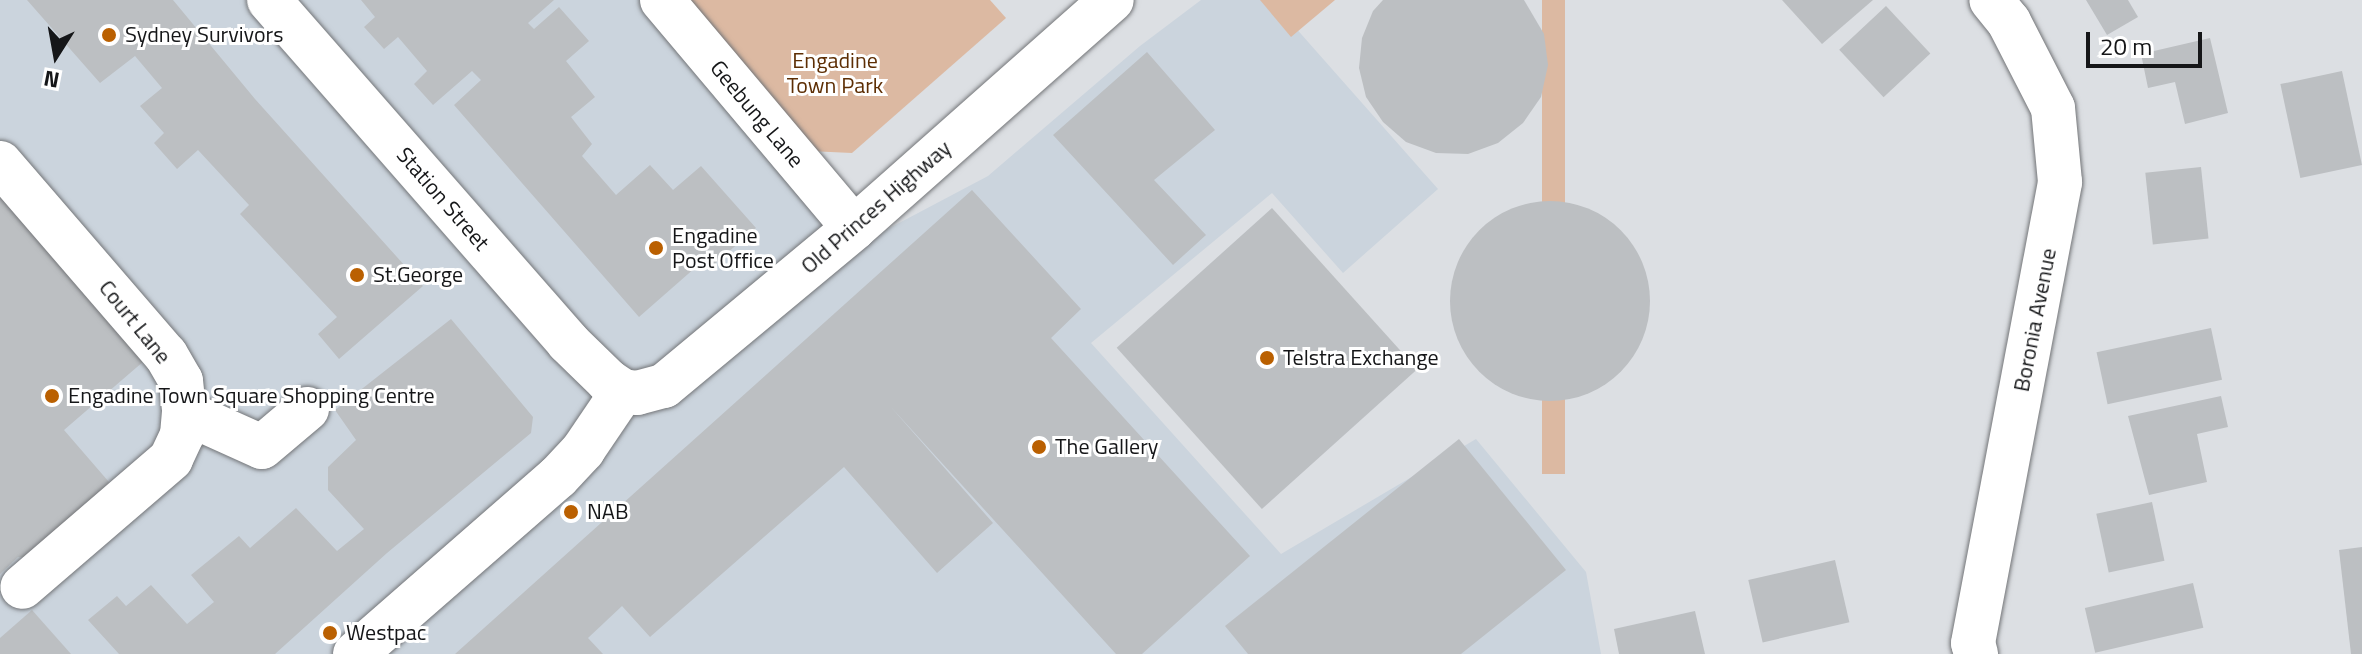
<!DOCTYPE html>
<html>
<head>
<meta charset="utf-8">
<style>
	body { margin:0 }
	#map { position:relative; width:2362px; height:654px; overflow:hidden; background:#dcdfe3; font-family:"Titillium Web",sans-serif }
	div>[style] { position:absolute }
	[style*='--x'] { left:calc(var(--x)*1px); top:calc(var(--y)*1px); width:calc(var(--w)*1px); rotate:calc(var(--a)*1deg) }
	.built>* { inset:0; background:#cbd4dd }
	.green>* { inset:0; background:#dcb9a2; transform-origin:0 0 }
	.building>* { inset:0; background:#bcbfc2; transform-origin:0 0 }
	.round { border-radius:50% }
	.roads { filter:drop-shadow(0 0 2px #737578) drop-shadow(0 0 2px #737578) }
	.minor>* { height:44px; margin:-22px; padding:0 22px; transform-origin:22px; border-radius:22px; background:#fff }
	.dots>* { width:22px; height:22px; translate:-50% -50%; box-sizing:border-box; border:4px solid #fff; border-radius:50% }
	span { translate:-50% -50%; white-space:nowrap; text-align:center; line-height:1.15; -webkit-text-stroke:6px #fff; paint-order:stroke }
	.poi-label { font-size:22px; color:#151618 }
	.left { translate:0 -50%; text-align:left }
	.park-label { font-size:22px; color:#5d2e04 }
	.street-label { font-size:22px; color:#151618 }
	.north { position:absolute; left:16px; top:16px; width:80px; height:80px; -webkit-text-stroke:6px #fff; paint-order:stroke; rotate:191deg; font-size:22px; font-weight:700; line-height:32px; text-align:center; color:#151618 }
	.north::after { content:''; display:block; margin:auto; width:28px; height:36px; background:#151618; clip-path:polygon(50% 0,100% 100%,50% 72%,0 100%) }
	.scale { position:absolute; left:2086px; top:32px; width:116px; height:36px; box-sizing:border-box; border:4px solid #151618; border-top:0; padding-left:10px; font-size:24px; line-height:28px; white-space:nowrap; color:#151618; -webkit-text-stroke:6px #fff; paint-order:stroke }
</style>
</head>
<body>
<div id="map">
	<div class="built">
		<div style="clip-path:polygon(0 0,682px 0,884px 231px,988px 176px,1140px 46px,1201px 0,1271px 0,1438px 189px,1343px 273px,1272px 193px,1091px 343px,1281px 554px,1476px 439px,1586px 572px,1601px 654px,0 654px)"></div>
	</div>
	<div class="green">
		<div style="clip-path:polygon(682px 0,990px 0,1006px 18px,852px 153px,809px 151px)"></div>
		<div style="clip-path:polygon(1260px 0,1335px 0,1291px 37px)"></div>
		<div style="left:1542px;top:0;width:23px;height:474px"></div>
	</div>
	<div class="building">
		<div style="clip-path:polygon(27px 0,173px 0,255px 99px,423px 286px,339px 359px,318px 334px,337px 317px,240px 214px,249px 205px,198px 150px,177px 169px,154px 143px,164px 133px,140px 106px,162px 88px,135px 56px,100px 83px)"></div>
		<div style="clip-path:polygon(361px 0,554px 0,528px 23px,534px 29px,559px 7px,589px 41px,566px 61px,595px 97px,571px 117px,592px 144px,582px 156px,616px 195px,650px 165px,673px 190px,701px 166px,756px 228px,711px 267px,704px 260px,639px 317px,454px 105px,481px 80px,472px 71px,433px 105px,414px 84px,427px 71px,398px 37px,384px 49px,364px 27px,375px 17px)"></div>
		<div style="clip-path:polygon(1383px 0,1524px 0,1544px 34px,1548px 65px,1541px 97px,1523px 123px,1498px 143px,1468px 154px,1436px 153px,1406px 142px,1383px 122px,1366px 97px,1359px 68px,1362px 38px,1373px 11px)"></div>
		<div style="clip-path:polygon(1782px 0,1873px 0,1822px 44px)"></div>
		<div style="clip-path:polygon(2086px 0,2128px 0,2138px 17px,2107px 35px)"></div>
		<div style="left:1886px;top:6px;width:65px;height:64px;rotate:47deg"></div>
		<div style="clip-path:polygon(2210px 38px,2228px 113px,2185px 124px,2175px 82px,2148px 88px,2141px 54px)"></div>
		<div style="clip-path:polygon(1147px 52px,1215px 130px,1154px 180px,1206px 235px,1173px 265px,1053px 135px)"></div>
		<div style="left:2342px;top:71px;width:96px;height:63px;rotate:78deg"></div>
		<div style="left:2201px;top:167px;width:72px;height:56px;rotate:84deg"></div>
		<div style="clip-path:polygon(972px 190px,1081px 309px,1051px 338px,1250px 556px,1142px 654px,1116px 654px,890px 406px,993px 523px,937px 573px,844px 467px,650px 637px,622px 606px,588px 638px,603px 654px,455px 654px)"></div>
		<div style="clip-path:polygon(0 196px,144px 361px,64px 430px,115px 489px,35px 558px,18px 557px,0 574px)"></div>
		<div class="round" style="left:1450px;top:201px;width:200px;height:200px"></div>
		<div style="left:1272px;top:208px;width:217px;height:209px;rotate:48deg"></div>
		<div style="clip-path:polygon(451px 319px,533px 417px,531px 433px,387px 553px,275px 654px,119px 654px,88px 620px,117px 596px,126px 606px,151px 585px,187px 624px,214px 602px,191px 575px,239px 536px,250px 548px,296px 508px,337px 551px,364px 529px,328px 490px,328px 467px,356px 440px,335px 410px)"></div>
		<div style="left:2211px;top:328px;width:53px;height:117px;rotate:78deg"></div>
		<div style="clip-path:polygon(2221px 396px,2228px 427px,2197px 434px,2207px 482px,2149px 495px,2128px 416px)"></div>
		<div style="clip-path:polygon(1459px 439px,1566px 570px,1461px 654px,1248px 654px,1225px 626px)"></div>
		<div style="left:2152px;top:502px;width:60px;height:57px;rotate:78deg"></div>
		<div style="clip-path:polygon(2362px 547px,2362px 654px,2351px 654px,2339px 550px)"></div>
		<div style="left:1835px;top:560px;width:64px;height:89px;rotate:77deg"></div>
		<div style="left:2193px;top:583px;width:46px;height:111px;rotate:77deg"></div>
		<div style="clip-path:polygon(32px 610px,71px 654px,0 654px,0 638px)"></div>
		<div style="clip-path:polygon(1695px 611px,1705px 654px,1619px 654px,1614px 629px)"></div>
	</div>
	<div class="roads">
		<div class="minor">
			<div style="--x:269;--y:0;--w:454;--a:48.8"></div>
			<div style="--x:568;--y:342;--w:56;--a:44.3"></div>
			<div style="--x:608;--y:381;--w:18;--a:34"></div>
			<div style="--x:623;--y:391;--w:14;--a:8"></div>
			<div style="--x:637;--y:393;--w:28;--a:-15"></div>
			<div style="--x:664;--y:386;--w:247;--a:-39.7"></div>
			<div style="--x:854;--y:228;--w:344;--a:-41.5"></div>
			<div style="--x:662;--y:0;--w:298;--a:49.9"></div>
			<div style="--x:0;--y:163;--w:254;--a:49.2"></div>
			<div style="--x:166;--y:355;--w:30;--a:60"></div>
			<div style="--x:181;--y:381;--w:31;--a:84"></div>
			<div style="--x:184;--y:412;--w:23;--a:95"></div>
			<div style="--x:182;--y:435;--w:26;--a:115"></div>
			<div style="--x:171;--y:459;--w:196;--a:139.3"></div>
			<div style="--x:184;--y:412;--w:85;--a:24.2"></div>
			<div style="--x:262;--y:447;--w:59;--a:-40.2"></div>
			<div style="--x:355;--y:654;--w:269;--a:-41.1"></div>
			<div style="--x:558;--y:477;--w:37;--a:-47"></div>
			<div style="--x:583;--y:450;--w:71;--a:-55.9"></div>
			<div style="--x:1976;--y:654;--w:11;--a:-105"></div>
			<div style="--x:1973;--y:643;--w:469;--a:-79.3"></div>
			<div style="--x:2060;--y:182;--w:74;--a:-95.4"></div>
			<div style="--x:2053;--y:108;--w:97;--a:-117.1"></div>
			<div style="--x:2009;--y:22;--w:28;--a:-129"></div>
		</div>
	</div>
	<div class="dots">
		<div style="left:109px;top:35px;background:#ba6001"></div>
		<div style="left:656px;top:248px;background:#ba6001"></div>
		<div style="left:357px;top:275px;background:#ba6001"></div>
		<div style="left:1267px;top:358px;background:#ba6001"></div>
		<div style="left:52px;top:396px;background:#ba6001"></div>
		<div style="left:1039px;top:447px;background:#ba6001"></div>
		<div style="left:571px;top:512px;background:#ba6001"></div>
		<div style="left:330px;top:633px;background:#ba6001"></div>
	</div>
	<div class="poi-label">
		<span class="left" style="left:125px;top:35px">Sydney Survivors</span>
		<span class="left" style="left:672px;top:248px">Engadine<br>Post Office</span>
		<span class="left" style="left:373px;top:275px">St.George</span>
		<span class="left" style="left:1283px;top:358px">Telstra Exchange</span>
		<span class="left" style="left:68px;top:396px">Engadine Town Square Shopping Centre</span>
		<span class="left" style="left:1055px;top:447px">The Gallery</span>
		<span class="left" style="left:587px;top:512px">NAB</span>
		<span class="left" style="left:346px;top:633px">Westpac</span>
	</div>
	<div class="park-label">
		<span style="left:835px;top:73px">Engadine<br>Town Park</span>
	</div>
	<div class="street-label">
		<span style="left:757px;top:114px;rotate:50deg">Geebung Lane</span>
		<span style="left:443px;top:199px;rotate:49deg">Station Street</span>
		<span style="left:876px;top:207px;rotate:-41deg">Old Princes Highway</span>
		<span style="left:2035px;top:320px;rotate:-79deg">Boronia Avenue</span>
		<span style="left:135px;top:322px;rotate:51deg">Court Lane</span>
	</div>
	<div class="north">N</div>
	<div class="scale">20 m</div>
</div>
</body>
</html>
